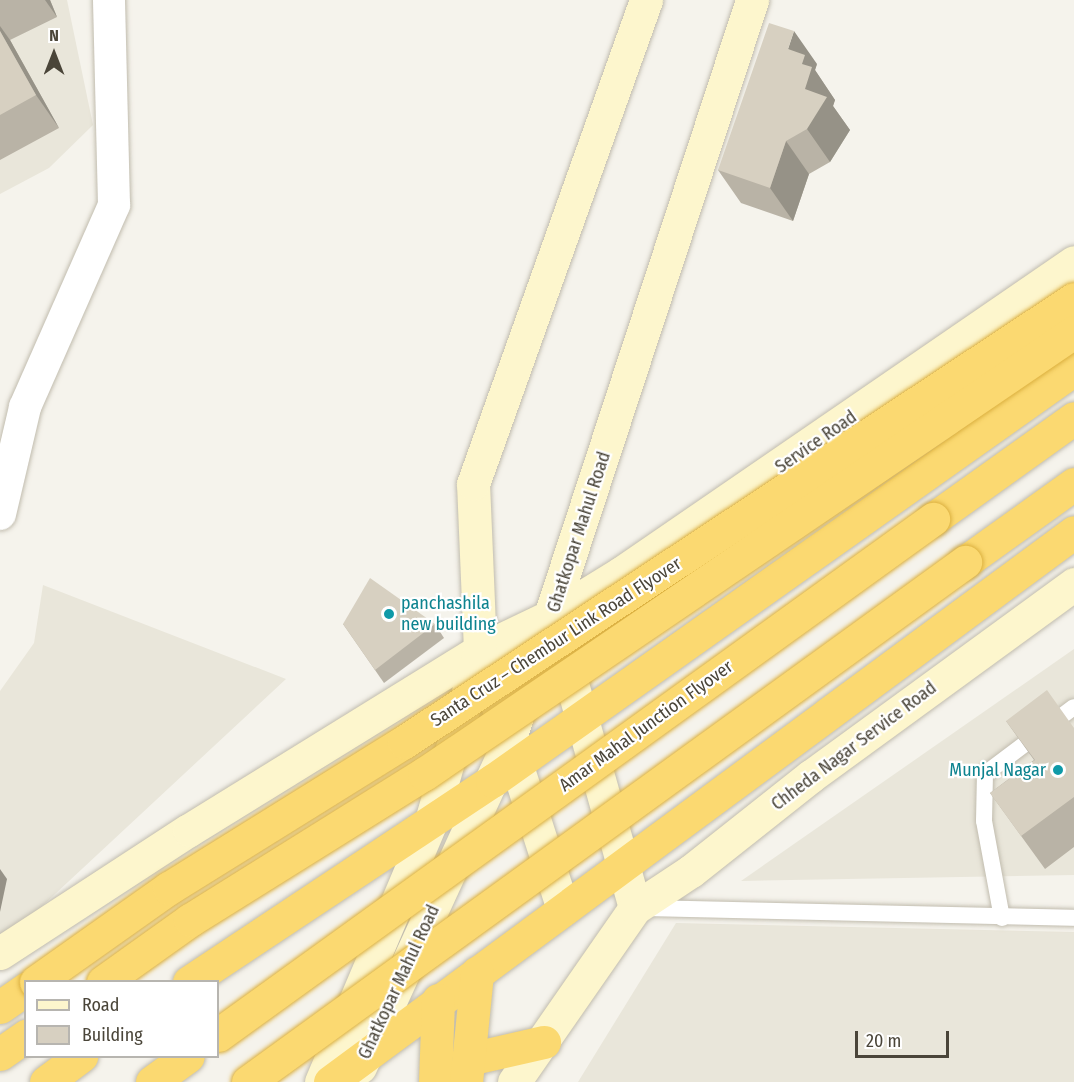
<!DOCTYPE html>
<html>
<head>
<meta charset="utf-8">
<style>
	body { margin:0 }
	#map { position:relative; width:1074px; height:1082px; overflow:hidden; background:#f5f3ec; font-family:"Fira Sans Condensed",sans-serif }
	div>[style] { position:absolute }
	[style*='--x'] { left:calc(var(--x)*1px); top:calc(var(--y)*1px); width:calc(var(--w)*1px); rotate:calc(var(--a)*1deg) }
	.residential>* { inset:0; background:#e9e6da }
	.roads { filter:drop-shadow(0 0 2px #c1bcae) drop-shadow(0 0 2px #c1bcae) }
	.lane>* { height:16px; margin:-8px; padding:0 8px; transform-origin:8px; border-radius:8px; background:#fff }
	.street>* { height:32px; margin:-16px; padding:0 16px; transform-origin:16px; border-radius:16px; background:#fff }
	.secondary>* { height:33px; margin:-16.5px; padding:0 16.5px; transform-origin:16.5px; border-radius:16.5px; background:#fdf6cd }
	.highway>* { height:33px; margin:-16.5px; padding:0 16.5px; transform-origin:16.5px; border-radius:16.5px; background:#fbd971 }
	.bridges { filter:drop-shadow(0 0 2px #dbb040) drop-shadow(0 0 2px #dbb040) }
	.highway-bridge>* { height:33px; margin:-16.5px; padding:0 16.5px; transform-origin:16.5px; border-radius:16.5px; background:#fbd971 }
	.wall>* { inset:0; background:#b9b3a6 }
	.shaded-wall>* { inset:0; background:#969287 }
	.building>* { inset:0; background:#d7d0c1 }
	.dots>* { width:16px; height:16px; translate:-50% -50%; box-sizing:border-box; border:3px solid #fff; border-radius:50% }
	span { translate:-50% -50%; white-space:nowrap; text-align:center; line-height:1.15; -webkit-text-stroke:4.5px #fff; paint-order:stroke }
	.street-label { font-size:18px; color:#4a4539 }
	.culture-label { font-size:18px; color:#0d838f }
	.left { translate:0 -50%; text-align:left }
	.right { translate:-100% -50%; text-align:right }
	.legend { position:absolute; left:24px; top:980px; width:195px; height:78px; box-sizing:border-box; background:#fff; border:2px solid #b7b5b0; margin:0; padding:8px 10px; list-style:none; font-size:18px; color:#4a4539 }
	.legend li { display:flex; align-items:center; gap:12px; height:30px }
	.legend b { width:30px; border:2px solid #b7b5b0 }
	.north { position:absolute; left:24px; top:24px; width:60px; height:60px; -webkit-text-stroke:4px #fff; paint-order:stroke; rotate:0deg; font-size:16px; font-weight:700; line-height:24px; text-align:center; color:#4a4539 }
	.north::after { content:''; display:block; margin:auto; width:21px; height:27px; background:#4a4539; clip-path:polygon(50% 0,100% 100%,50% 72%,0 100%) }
	.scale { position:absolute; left:855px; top:1031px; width:94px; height:27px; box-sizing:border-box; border:3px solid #4a4539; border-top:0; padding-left:8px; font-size:18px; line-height:21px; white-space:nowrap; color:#4a4539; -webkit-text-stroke:4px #fff; paint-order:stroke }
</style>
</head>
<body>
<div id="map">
	<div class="residential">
		<div style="clip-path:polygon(0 0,67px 0,93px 125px,49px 168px,0 194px)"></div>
		<div style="clip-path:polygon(43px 585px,286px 679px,39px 909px,0 935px,0 691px,34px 643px)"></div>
		<div style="clip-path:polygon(1074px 649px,1074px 875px,741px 881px)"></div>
		<div style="clip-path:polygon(676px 923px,1074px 932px,1074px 1082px,578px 1082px)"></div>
	</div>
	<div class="roads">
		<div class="lane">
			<div style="--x:643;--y:908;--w:431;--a:1.3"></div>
			<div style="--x:1002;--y:918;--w:99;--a:-100.5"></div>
			<div style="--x:984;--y:821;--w:47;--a:-88.8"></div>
			<div style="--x:985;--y:774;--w:111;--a:-37"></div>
		</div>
		<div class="street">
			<div style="--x:0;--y:514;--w:110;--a:-76.8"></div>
			<div style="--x:25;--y:407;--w:221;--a:-66.2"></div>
			<div style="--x:114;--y:205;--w:205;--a:-91.4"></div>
		</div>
		<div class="secondary">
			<div style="--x:562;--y:648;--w:270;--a:74.3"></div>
			<div style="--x:482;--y:657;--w:265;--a:72.2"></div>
			<div style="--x:0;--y:953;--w:225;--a:-33.1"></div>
			<div style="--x:189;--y:830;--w:342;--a:-31.7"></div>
			<div style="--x:480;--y:650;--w:81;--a:-25.6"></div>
			<div style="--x:553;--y:615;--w:80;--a:-31.7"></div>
			<div style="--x:621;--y:573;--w:549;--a:-34.47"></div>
			<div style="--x:360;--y:1067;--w:358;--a:-65.4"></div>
			<div style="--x:509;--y:741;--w:780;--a:-71.84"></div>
			<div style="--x:321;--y:1082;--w:283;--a:-67.1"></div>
			<div style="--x:431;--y:821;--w:178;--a:-74"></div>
			<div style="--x:480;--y:650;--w:166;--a:-92.4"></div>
			<div style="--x:473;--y:484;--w:514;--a:-70.33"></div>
			<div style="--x:514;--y:1082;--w:212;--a:-55.2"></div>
			<div style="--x:635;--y:908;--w:67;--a:-33.5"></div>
			<div style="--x:691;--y:871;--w:153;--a:-38.4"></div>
			<div style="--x:811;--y:776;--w:326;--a:-36.1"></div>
		</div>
		<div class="highway">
			<div style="--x:933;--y:519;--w:173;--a:-35.6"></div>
			<div style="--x:965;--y:562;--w:134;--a:-35.6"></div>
			<div style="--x:189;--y:982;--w:364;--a:-33.6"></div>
			<div style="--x:492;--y:781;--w:713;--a:-35.29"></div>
			<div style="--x:0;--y:1007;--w:32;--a:-35"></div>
			<div style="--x:0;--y:1054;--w:32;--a:-35"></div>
			<div style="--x:469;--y:1059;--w:77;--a:-12.8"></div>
			<div style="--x:46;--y:1082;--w:44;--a:-36.6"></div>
			<div style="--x:152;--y:1082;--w:44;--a:-35.8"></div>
			<div style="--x:330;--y:1082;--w:925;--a:-36.47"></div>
			<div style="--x:435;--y:1082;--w:82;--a:-87.9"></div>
			<div style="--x:466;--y:1082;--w:110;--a:-84.2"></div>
		</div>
	</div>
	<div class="bridges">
		<div class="highway-bridge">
			<div style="--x:36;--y:982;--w:163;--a:-35.3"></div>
			<div style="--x:169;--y:888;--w:277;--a:-31.9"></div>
			<div style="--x:404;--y:742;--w:803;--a:-33.47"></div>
			<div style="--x:103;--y:982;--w:107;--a:-35.5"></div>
			<div style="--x:190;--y:920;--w:276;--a:-32"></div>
			<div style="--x:424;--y:774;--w:786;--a:-34.22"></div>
			<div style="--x:218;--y:1035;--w:882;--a:-35.82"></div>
			<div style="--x:248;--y:1082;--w:886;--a:-35.95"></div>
		</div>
	</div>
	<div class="wall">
		<div style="clip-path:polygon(0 0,50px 0,57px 17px,10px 40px,59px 128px,0 160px)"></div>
		<div style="clip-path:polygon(817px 64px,815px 70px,835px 100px,833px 106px,850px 130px,830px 162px,809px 174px,793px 221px,741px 203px,718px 170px)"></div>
		<div style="clip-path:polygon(343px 624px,435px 624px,444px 638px,384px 683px)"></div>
		<div style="clip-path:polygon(1006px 721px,1074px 728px,1074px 847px,1045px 869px,990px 793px,1034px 760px)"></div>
	</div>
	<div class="shaded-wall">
		<div style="clip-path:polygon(45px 0,50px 0,57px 17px)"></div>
		<div style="clip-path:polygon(0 26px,10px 40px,59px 128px,36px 95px,0 31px)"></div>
		<div style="clip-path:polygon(794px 31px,817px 64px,815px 70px,835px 100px,833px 106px,850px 130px,830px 162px,807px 129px,805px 89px,788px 49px)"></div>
		<div style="clip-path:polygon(786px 141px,809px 174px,793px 221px,770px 188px)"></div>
		<div style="clip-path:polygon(0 869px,7px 879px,0 912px)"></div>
	</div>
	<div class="building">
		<div style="clip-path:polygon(769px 23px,794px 31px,788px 49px,805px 55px,802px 64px,812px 67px,805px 89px,827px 97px,807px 129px,786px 141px,770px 188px,718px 170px)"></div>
		<div style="clip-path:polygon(0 31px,36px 95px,0 115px)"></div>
		<div style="clip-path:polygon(370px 578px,435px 624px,375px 670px,343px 624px)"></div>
		<div style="clip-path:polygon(1047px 690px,1074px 728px,1074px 797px,1021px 836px,990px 793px,1035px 760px,1006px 721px)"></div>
	</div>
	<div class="dots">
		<div style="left:389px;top:614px;background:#0f9aa8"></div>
		<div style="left:1058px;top:770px;background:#0f9aa8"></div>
	</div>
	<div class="street-label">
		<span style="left:816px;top:442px;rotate:-35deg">Service Road</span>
		<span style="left:579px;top:532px;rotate:-72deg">Ghatkopar Mahul Road</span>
		<span style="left:556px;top:642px;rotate:-33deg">Santa Cruz – Chembur Link Road Flyover</span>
		<span style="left:646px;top:726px;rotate:-36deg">Amar Mahal Junction Flyover</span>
		<span style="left:854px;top:746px;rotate:-37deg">Chheda Nagar Service Road</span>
		<span style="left:399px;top:982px;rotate:-65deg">Ghatkopar Mahul Road</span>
	</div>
	<div class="culture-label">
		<span class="left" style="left:401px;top:614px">panchashila<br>new building</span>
		<span class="right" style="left:1046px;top:770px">Munjal Nagar</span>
	</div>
	<ul class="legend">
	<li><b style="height:8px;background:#fdf6cd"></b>Road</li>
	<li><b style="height:16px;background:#d7d0c1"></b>Building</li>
	</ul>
	<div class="north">N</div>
	<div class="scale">20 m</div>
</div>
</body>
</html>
